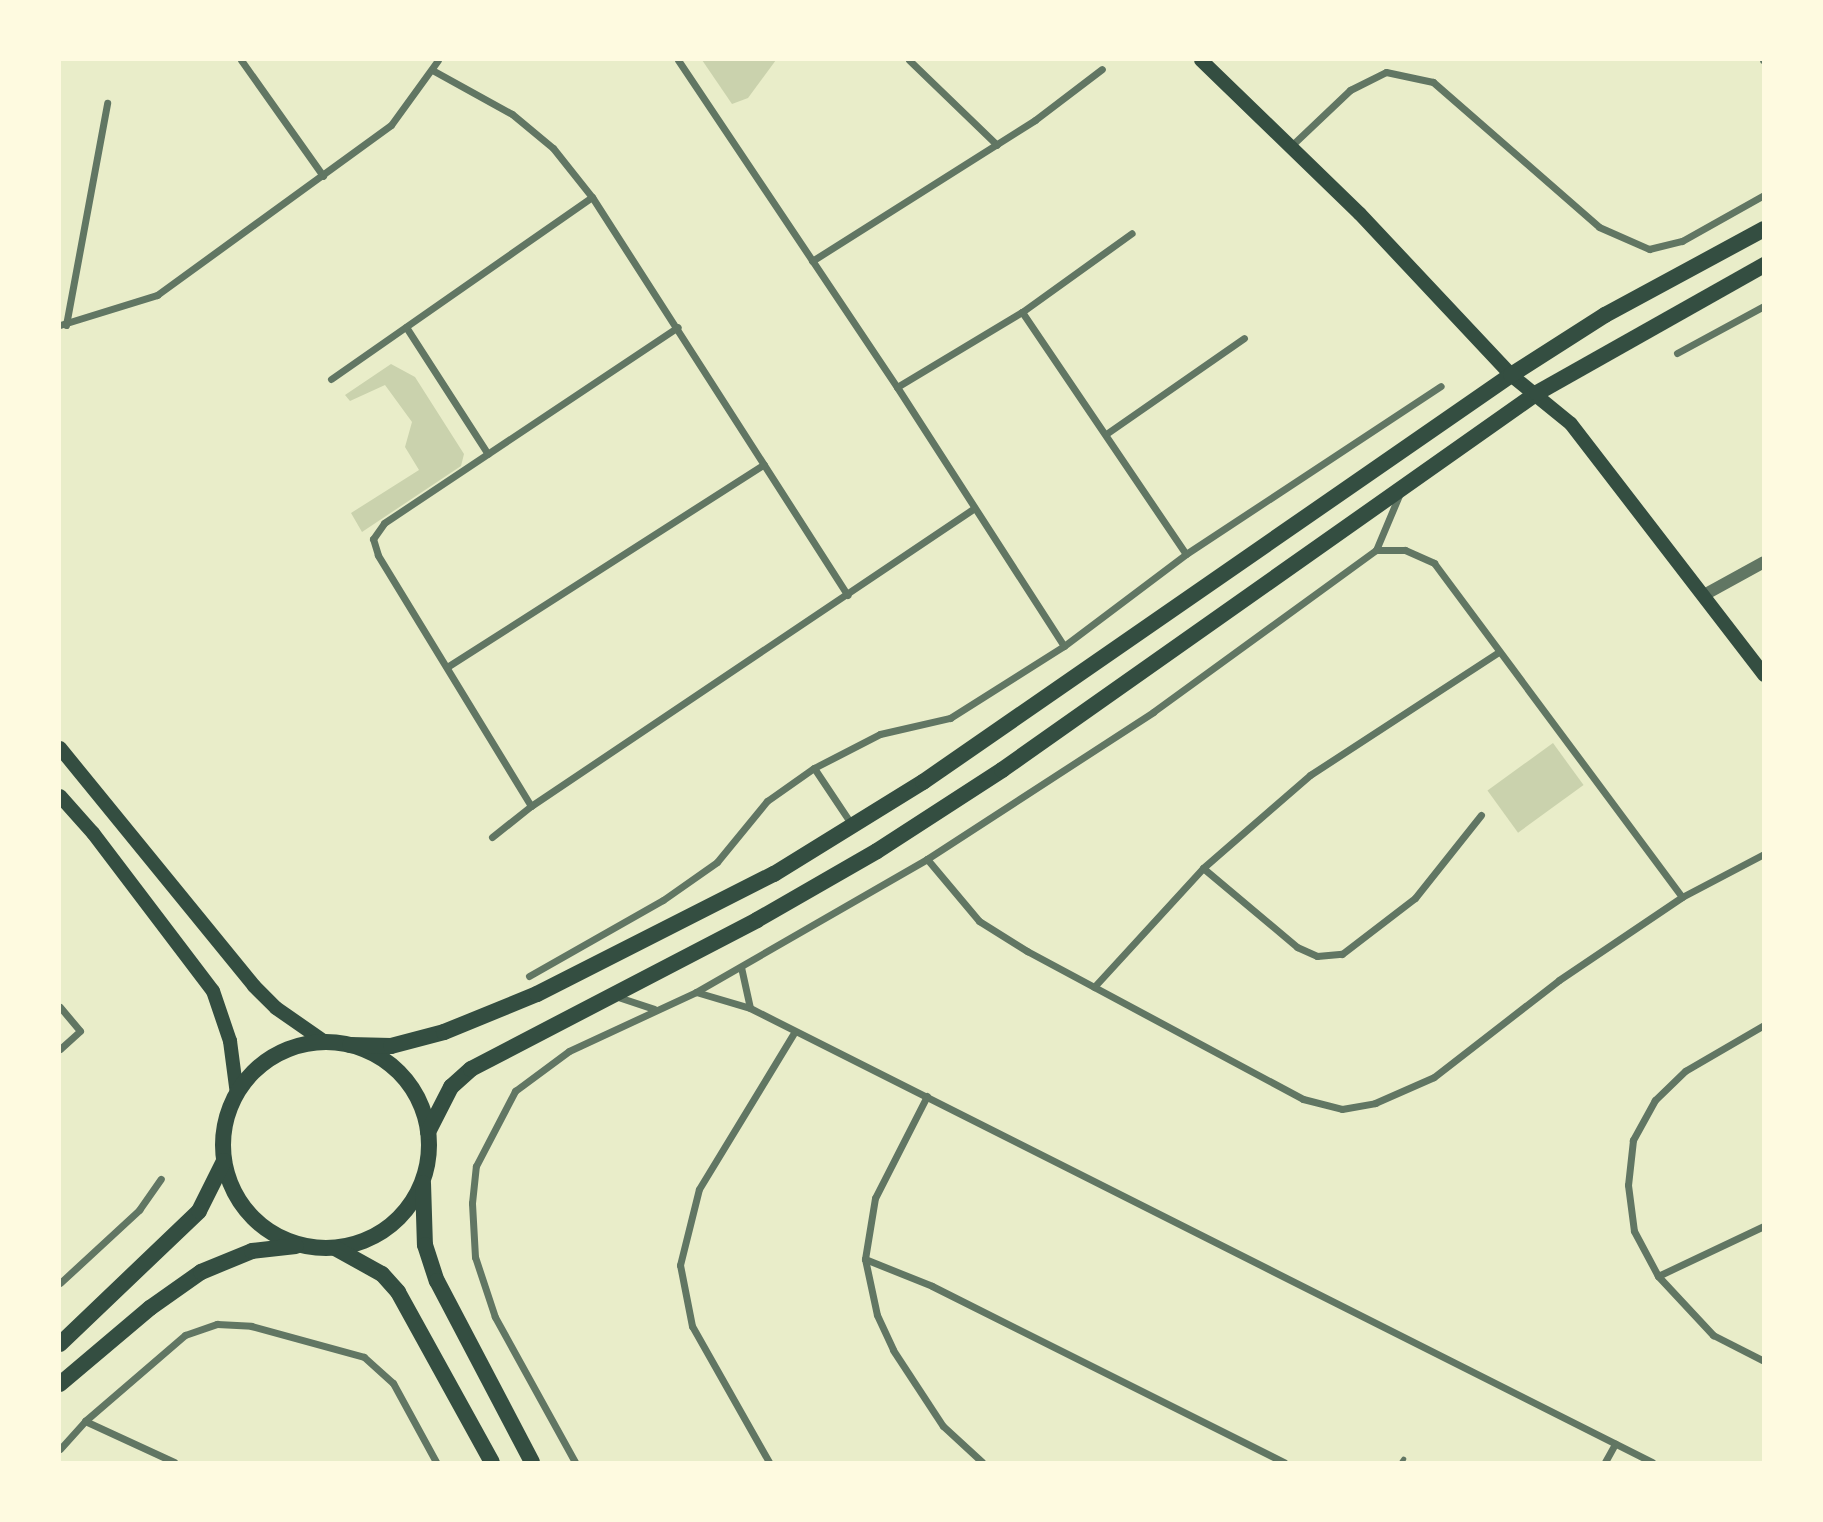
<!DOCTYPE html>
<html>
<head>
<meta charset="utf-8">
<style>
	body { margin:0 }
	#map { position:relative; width:1823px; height:1522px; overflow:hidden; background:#e9edc9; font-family:"IBM Plex Sans",sans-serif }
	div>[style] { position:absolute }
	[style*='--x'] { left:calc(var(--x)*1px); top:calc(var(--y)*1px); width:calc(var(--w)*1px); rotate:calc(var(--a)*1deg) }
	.green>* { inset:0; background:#cad2ad; transform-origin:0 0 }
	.service>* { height:5px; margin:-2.5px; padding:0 2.5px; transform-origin:2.5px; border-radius:2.5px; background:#617663 }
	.minor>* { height:7px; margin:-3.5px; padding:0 3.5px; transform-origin:3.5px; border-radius:3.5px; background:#617663 }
	.tertiary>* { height:12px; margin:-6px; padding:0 6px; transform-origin:6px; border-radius:6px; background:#617663 }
	.secondary>* { height:14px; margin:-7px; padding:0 7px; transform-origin:7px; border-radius:7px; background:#344e41 }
	.primary>* { height:16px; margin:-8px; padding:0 8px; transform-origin:8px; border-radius:8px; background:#344e41 }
	.primary>.ring { margin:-8px; padding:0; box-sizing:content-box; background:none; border:16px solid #344e41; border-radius:50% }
	span { translate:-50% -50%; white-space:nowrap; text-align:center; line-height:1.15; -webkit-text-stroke:5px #fefae0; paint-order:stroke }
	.frame { position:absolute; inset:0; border:61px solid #fefae0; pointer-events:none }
</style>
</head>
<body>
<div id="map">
	<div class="green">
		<div style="clip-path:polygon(702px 60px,776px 60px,748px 98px,732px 104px)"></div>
		<div style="clip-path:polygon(391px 364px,415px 377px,464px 454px,461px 466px,362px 532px,351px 513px,419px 470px,405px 447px,412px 422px,385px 385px,350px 401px,345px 395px)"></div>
		<div style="left:1553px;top:743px;width:52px;height:81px;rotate:54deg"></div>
	</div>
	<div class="service">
		<div style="--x:1401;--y:1462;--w:4;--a:-56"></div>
	</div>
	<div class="minor">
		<div style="--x:241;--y:60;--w:142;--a:54.7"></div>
		<div style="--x:678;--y:60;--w:394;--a:56.2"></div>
		<div style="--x:897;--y:387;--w:308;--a:57.2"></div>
		<div style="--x:909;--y:60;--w:122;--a:44"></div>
		<div style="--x:1763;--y:60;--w:1;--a:0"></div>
		<div style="--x:434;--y:71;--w:89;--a:28.9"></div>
		<div style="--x:512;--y:114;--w:53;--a:39.7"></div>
		<div style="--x:553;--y:148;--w:63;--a:51.5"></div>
		<div style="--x:592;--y:197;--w:473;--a:57.3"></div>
		<div style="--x:1290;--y:147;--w:83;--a:-43.5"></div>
		<div style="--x:1350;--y:90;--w:40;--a:-26.6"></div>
		<div style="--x:1386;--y:72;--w:48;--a:12"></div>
		<div style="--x:1433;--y:82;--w:220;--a:41.1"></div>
		<div style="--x:1599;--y:227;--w:55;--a:23.7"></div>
		<div style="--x:1649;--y:249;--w:34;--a:-14"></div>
		<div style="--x:1682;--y:241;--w:94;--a:-29.3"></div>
		<div style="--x:812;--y:261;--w:264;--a:-32.3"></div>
		<div style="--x:1035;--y:120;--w:84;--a:-37.3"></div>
		<div style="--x:1022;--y:312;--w:292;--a:55.9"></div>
		<div style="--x:60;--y:325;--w:102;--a:-17.2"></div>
		<div style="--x:157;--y:295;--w:289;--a:-36"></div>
		<div style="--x:391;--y:125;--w:80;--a:-54.1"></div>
		<div style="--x:66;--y:325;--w:226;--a:-79.5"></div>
		<div style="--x:406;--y:327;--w:151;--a:57.2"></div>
		<div style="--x:1677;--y:353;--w:99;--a:-28.4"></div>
		<div style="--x:331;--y:379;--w:318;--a:-34.9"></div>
		<div style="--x:897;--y:387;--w:146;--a:-31"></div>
		<div style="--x:1022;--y:312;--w:135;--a:-35.7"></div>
		<div style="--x:1106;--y:434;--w:168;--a:-34.8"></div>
		<div style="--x:1376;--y:550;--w:62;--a:-67.2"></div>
		<div style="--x:447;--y:667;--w:376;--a:-32.6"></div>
		<div style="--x:814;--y:768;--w:69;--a:56.3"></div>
		<div style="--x:531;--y:806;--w:294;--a:-121.4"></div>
		<div style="--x:378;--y:555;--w:17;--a:-107"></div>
		<div style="--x:373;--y:539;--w:19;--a:-55"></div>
		<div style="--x:384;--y:523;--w:353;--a:-33.7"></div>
		<div style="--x:492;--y:837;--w:50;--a:-38.5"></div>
		<div style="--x:531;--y:806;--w:533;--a:-33.9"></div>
		<div style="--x:927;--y:859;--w:81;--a:50"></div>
		<div style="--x:979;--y:921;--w:57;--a:32"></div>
		<div style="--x:1027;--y:951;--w:313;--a:28.2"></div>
		<div style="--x:1303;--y:1099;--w:40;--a:14.4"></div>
		<div style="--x:1342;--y:1109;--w:34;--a:-10"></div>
		<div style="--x:1375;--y:1103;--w:64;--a:-23.8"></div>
		<div style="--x:1434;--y:1077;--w:158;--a:-37.8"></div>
		<div style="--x:1559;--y:980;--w:148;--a:-34"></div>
		<div style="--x:1682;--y:897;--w:93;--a:-27.7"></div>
		<div style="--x:1203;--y:868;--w:123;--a:40"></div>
		<div style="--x:1297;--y:947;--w:22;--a:24"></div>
		<div style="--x:1317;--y:956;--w:25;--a:-5"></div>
		<div style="--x:1342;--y:954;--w:92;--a:-37.5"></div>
		<div style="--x:1415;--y:898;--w:106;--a:-51.5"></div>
		<div style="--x:741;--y:967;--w:42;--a:77.6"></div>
		<div style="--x:529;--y:976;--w:154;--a:-29.6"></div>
		<div style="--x:663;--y:900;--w:66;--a:-35.1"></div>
		<div style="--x:717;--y:862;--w:79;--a:-50.7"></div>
		<div style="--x:767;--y:801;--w:57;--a:-35.1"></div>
		<div style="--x:814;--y:768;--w:74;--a:-27.3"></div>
		<div style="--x:880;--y:734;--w:72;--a:-12.9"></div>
		<div style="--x:950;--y:718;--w:135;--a:-32.3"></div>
		<div style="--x:1064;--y:646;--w:153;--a:-37"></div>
		<div style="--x:1186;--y:554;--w:305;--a:-33.4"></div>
		<div style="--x:1094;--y:987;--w:161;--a:-47.5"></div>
		<div style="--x:1203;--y:868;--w:142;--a:-41"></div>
		<div style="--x:1310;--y:775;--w:225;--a:-33.1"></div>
		<div style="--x:696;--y:992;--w:56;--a:16.5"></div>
		<div style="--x:750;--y:1008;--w:1010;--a:26.72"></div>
		<div style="--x:615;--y:996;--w:41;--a:18.4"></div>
		<div style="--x:60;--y:1007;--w:31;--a:50"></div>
		<div style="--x:80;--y:1031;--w:27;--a:138"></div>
		<div style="--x:1764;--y:1025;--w:91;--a:149.8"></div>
		<div style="--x:1685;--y:1071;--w:42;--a:136"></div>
		<div style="--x:1655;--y:1100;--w:46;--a:118.8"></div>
		<div style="--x:1633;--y:1140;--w:45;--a:96.3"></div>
		<div style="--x:1628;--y:1185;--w:46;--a:82.6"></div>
		<div style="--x:1634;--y:1231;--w:51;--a:61.9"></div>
		<div style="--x:1658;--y:1276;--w:81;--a:47"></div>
		<div style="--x:1713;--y:1335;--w:57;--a:27"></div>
		<div style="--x:927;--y:1096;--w:114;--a:117"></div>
		<div style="--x:875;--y:1198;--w:62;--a:99.3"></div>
		<div style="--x:865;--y:1259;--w:57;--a:77.9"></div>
		<div style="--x:877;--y:1315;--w:38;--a:65"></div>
		<div style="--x:893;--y:1350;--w:91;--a:56.7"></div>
		<div style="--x:943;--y:1426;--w:53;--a:42.7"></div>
		<div style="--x:865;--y:1259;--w:72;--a:21.9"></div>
		<div style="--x:932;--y:1286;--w:394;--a:26.6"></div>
		<div style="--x:1658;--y:1276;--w:117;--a:-25.3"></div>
		<div style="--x:60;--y:1283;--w:108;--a:-42.7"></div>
		<div style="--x:139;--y:1210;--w:38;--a:-55"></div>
		<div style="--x:85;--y:1421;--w:98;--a:24.7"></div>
		<div style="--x:60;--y:1449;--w:38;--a:-48"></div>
		<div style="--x:85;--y:1421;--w:132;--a:-40.7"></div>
		<div style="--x:185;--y:1335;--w:34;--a:-19"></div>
		<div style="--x:217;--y:1324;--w:34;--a:3"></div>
		<div style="--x:251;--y:1326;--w:117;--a:15.3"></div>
		<div style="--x:364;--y:1357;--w:39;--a:42"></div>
		<div style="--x:393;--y:1383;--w:90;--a:61.4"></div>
		<div style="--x:575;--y:1462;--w:166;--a:-118.9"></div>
		<div style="--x:495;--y:1317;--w:63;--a:-108.4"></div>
		<div style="--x:475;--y:1257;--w:54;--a:-93.2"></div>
		<div style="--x:472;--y:1203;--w:37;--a:-84"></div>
		<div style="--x:476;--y:1166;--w:85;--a:-62.5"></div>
		<div style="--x:515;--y:1091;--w:67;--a:-36.5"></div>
		<div style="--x:569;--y:1051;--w:140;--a:-24.9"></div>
		<div style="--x:696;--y:992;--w:267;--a:-29.9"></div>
		<div style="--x:927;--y:859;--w:270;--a:-33"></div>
		<div style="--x:1153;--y:712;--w:276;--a:-36"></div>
		<div style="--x:1376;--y:550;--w:29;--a:0"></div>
		<div style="--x:1405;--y:550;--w:32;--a:24"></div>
		<div style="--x:1434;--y:563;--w:416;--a:53.4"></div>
		<div style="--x:769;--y:1462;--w:156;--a:-119.5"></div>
		<div style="--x:692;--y:1326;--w:62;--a:-101.1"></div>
		<div style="--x:680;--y:1265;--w:78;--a:-76"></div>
		<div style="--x:699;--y:1189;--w:183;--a:-58.7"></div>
		<div style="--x:1605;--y:1462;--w:21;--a:-61"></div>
	</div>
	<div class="tertiary">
		<div style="--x:1704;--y:595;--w:68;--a:-28.8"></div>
	</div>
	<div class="secondary">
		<div style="--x:1201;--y:60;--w:221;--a:44.1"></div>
		<div style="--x:1360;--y:214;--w:221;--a:46.8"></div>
		<div style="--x:1511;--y:375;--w:77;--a:39.2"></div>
		<div style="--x:1571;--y:424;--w:317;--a:52.4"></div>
		<div style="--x:60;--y:748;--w:307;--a:50.8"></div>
		<div style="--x:254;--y:986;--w:31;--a:45"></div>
		<div style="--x:276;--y:1008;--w:60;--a:34.8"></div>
		<div style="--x:60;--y:796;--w:50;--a:48.3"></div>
		<div style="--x:93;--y:833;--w:198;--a:52.8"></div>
		<div style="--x:213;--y:991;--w:53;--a:71.2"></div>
		<div style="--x:230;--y:1041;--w:53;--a:82.5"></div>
	</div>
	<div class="primary">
		<div class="ring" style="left:223px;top:1042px;width:190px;height:190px"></div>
		<div style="--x:350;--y:1045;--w:41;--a:1.4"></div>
		<div style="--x:391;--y:1046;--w:55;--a:-14.8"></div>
		<div style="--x:444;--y:1032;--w:100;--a:-22.2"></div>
		<div style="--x:537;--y:994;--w:266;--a:-26.9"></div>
		<div style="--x:774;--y:874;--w:175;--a:-31.7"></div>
		<div style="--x:923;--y:782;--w:715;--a:-34.69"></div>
		<div style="--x:1511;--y:375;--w:112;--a:-32.6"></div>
		<div style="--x:1605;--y:315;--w:181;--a:-28.4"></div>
		<div style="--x:428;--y:1132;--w:51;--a:-62.9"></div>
		<div style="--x:451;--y:1087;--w:27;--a:-42"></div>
		<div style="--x:471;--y:1069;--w:322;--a:-27.5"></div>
		<div style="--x:757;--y:920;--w:138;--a:-29.9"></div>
		<div style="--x:877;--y:851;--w:149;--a:-32.9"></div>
		<div style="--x:1002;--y:770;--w:654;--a:-35.17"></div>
		<div style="--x:1537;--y:393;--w:261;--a:-29.4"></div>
		<div style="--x:423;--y:1183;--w:62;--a:88.2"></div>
		<div style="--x:425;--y:1245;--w:38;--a:72"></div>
		<div style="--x:437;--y:1281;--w:204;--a:62.3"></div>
		<div style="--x:335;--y:1248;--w:54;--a:29"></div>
		<div style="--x:382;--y:1274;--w:24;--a:48"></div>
		<div style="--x:398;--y:1292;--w:194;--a:61.1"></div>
		<div style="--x:60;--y:1344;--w:192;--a:-43.7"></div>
		<div style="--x:199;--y:1211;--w:56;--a:-63.4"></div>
		<div style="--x:60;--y:1384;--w:118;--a:-40.2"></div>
		<div style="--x:150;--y:1308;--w:62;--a:-35.2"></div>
		<div style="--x:201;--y:1272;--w:55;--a:-22.4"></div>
		<div style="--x:252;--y:1251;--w:44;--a:-6.5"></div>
	</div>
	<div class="frame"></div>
</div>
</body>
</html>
